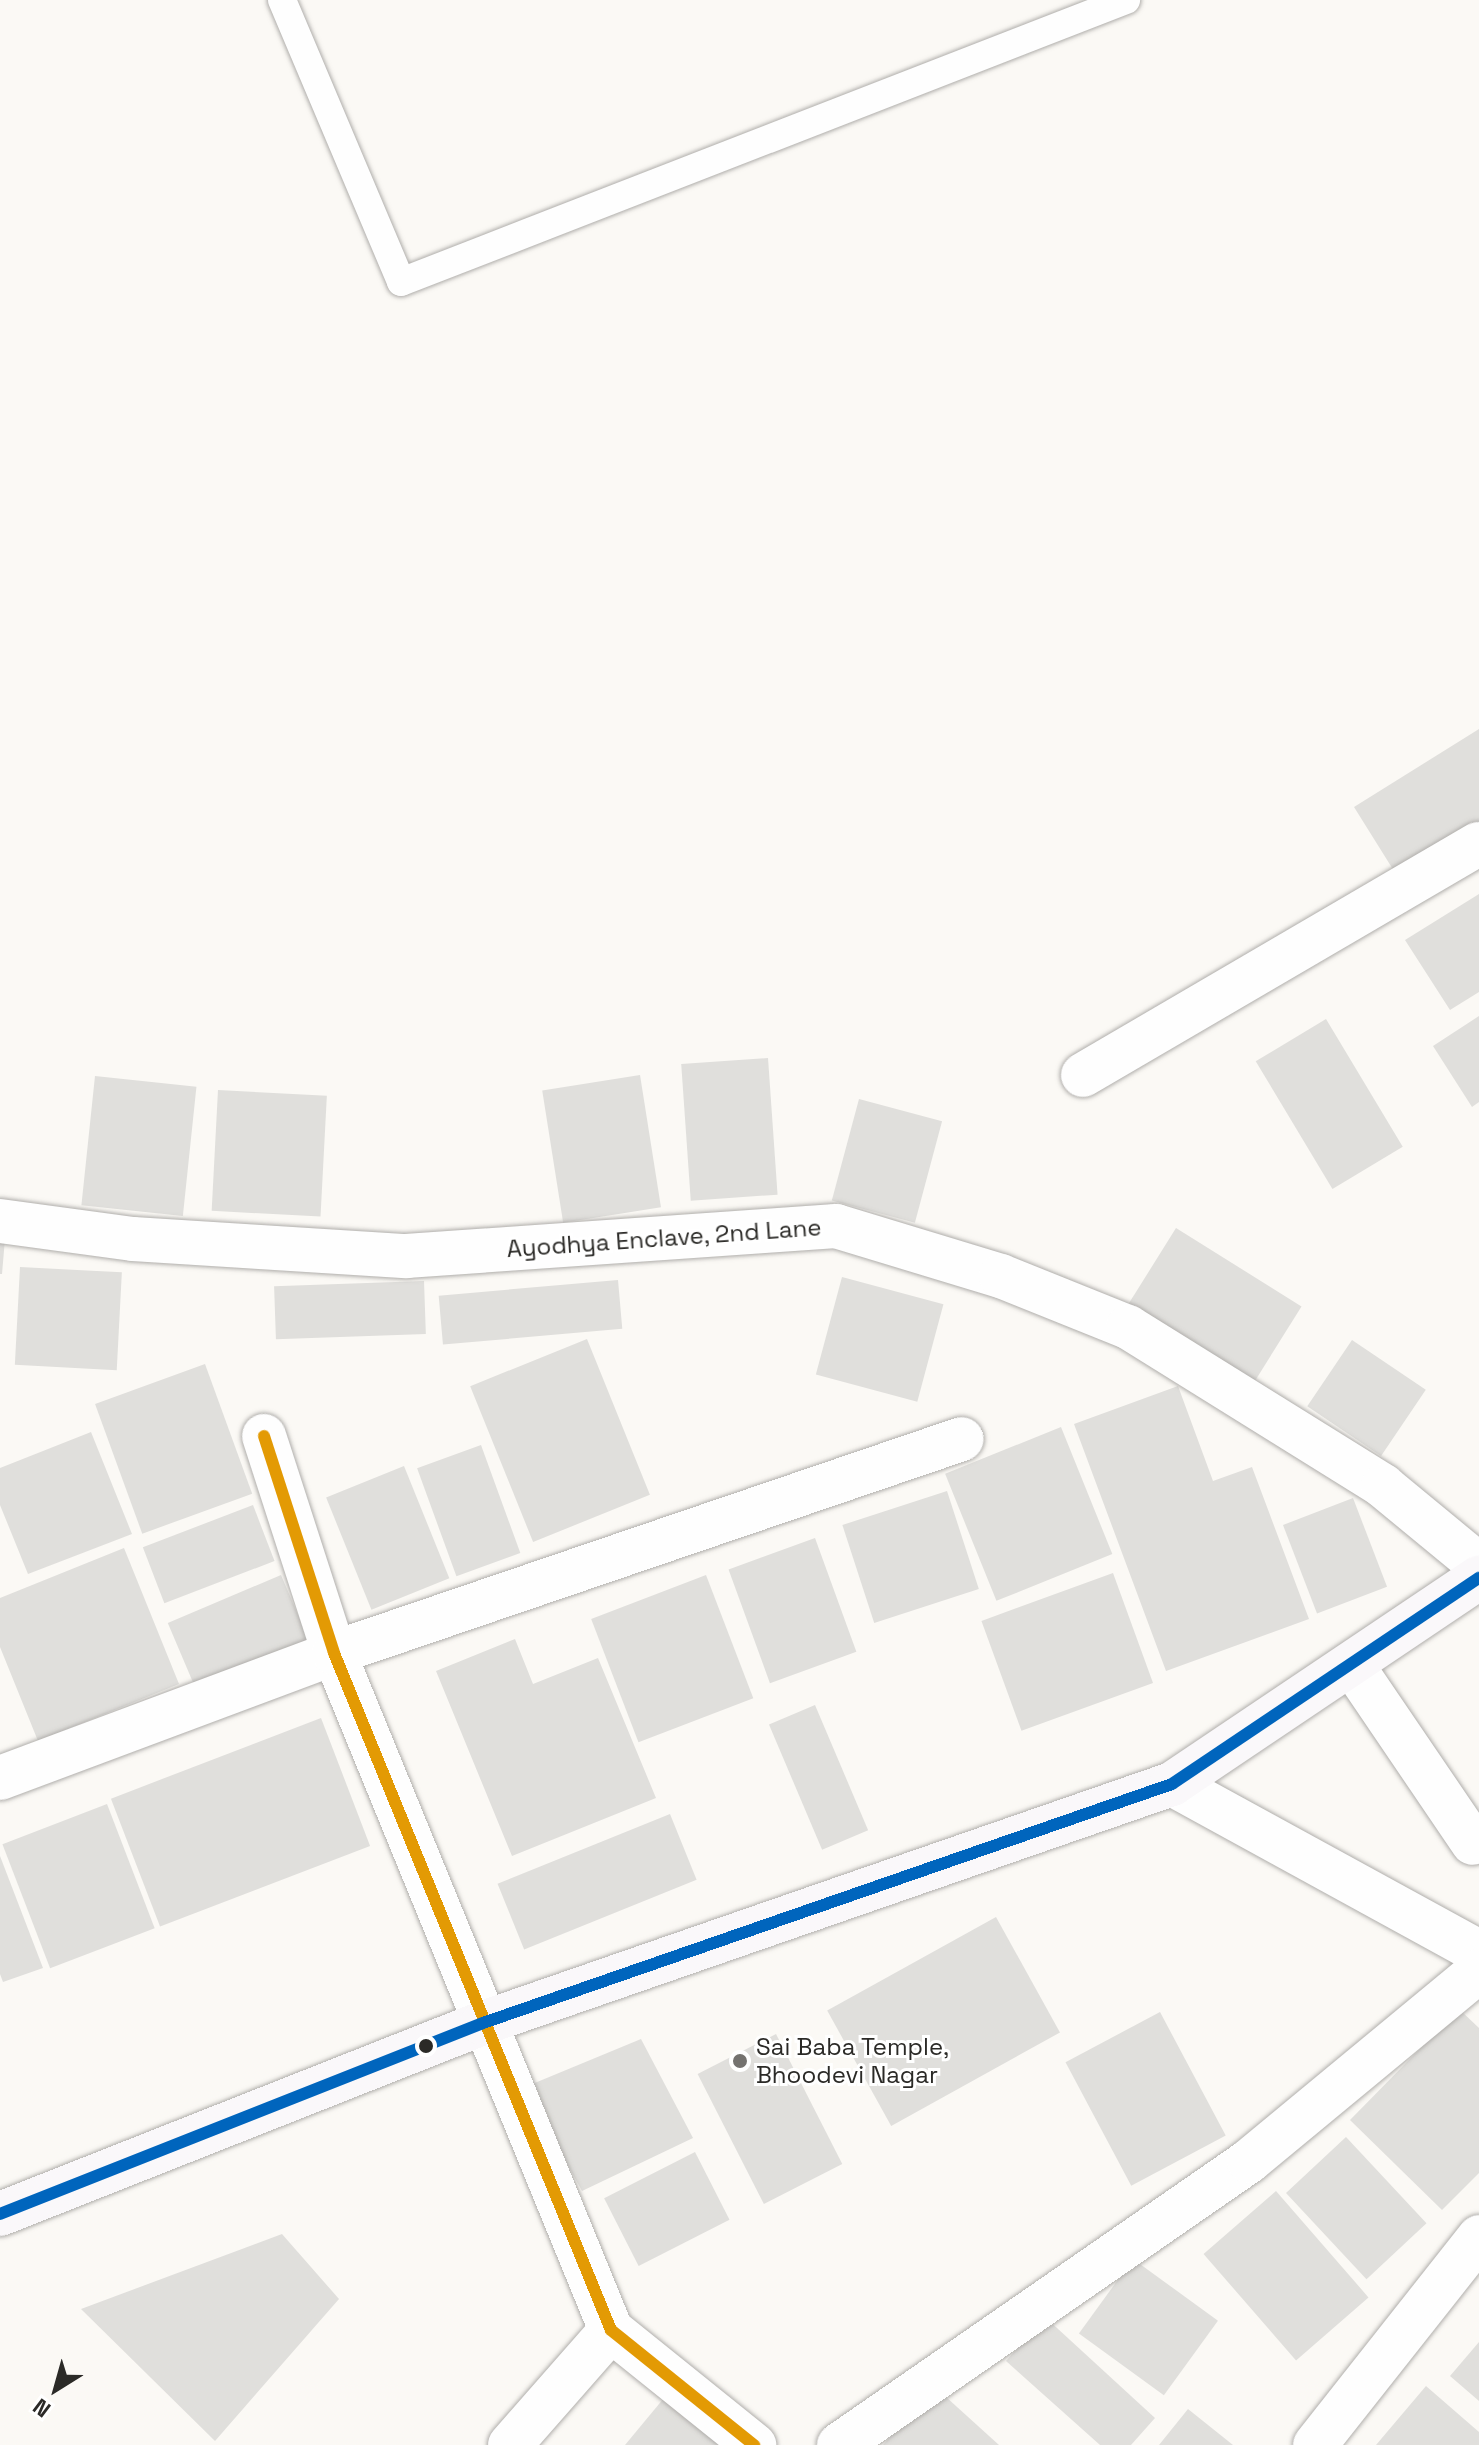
<!DOCTYPE html>
<html>
<head>
<meta charset="utf-8">
<style>
	body { margin:0 }
	#map { position:relative; width:1479px; height:2445px; overflow:hidden; background:#fbf9f5; font-family:"Space Grotesk",sans-serif }
	div>[style] { position:absolute }
	[style*='--x'] { left:calc(var(--x)*1px); top:calc(var(--y)*1px); width:calc(var(--w)*1px); rotate:calc(var(--a)*1deg) }
	.building>* { inset:0; background:#e0dfdc; transform-origin:0 0 }
	.roads { filter:drop-shadow(0 0 2px #b0aeab) drop-shadow(0 0 2px #b0aeab) }
	.lane>* { height:28px; margin:-14px; padding:0 14px; transform-origin:14px; border-radius:14px; background:#fefefe }
	.street>* { height:44px; margin:-22px; padding:0 22px; transform-origin:22px; border-radius:22px; background:#fefefe }
	.secondary>* { height:44px; margin:-22px; padding:0 22px; transform-origin:22px; border-radius:22px; background:#faf8fa }
	.bus-1>* { height:12px; margin:-6px; padding:0 6px; transform-origin:6px; border-radius:6px; background:#e39a04 }
	.bus-2>* { height:12px; margin:-6px; padding:0 6px; transform-origin:6px; border-radius:6px; background:#0065bd }
	.dots>* { width:22px; height:22px; translate:-50% -50%; box-sizing:border-box; border:4px solid #fff; border-radius:50% }
	span { translate:-50% -50%; white-space:nowrap; text-align:center; line-height:1.15; -webkit-text-stroke:6px #fff; paint-order:stroke }
	.street-label { font-size:24px; color:#2b2a27 }
	.poi-label { font-size:24px; color:#2b2a27 }
	.left { translate:0 -50%; text-align:left }
	.north { position:absolute; left:16px; top:2349px; width:80px; height:80px; -webkit-text-stroke:6px #fff; paint-order:stroke; rotate:217deg; font-size:22px; font-weight:700; line-height:32px; text-align:center; color:#2b2a27 }
	.north::after { content:''; display:block; margin:auto; width:28px; height:36px; background:#2b2a27; clip-path:polygon(50% 0,100% 100%,50% 72%,0 100%) }
</style>
</head>
<body>
<div id="map">
	<div class="building">
		<div style="clip-path:polygon(1479px 729px,1479px 828px,1399px 879px,1354px 807px)"></div>
		<div style="clip-path:polygon(1479px 894px,1479px 992px,1450px 1010px,1405px 940px)"></div>
		<div style="clip-path:polygon(1479px 1016px,1479px 1102px,1472px 1107px,1433px 1046px)"></div>
		<div style="left:1326px;top:1019px;width:149px;height:82px;rotate:59deg"></div>
		<div style="left:768px;top:1058px;width:137px;height:87px;rotate:86deg"></div>
		<div style="left:640px;top:1075px;width:134px;height:99px;rotate:81deg"></div>
		<div style="left:95px;top:1076px;width:102px;height:130px;rotate:6deg"></div>
		<div style="left:218px;top:1090px;width:109px;height:121px;rotate:3deg"></div>
		<div style="left:859px;top:1099px;width:86px;height:105px;rotate:15deg"></div>
		<div style="left:1176px;top:1228px;width:148px;height:90px;rotate:32deg"></div>
		<div style="clip-path:polygon(0 1238px,5px 1239px,2px 1274px,0 1274px)"></div>
		<div style="left:20px;top:1267px;width:102px;height:98px;rotate:3deg"></div>
		<div style="left:842px;top:1277px;width:105px;height:101px;rotate:15deg"></div>
		<div style="left:618px;top:1280px;width:49px;height:180px;rotate:85deg"></div>
		<div style="left:424px;top:1281px;width:53px;height:150px;rotate:88deg"></div>
		<div style="left:587px;top:1339px;width:168px;height:126px;rotate:68deg"></div>
		<div style="left:1352px;top:1340px;width:89px;height:80px;rotate:34deg"></div>
		<div style="left:205px;top:1364px;width:138px;height:117px;rotate:70deg"></div>
		<div style="clip-path:polygon(1178px 1386px,1213px 1481px,1252px 1467px,1309px 1619px,1166px 1671px,1074px 1424px)"></div>
		<div style="left:1061px;top:1427px;width:137px;height:125px;rotate:68deg"></div>
		<div style="clip-path:polygon(91px 1432px,132px 1534px,28px 1574px,0 1505px,0 1468px)"></div>
		<div style="left:481px;top:1445px;width:115px;height:68px;rotate:70deg"></div>
		<div style="left:404px;top:1466px;width:121px;height:84px;rotate:68deg"></div>
		<div style="left:947px;top:1491px;width:103px;height:110px;rotate:72deg"></div>
		<div style="left:1353px;top:1498px;width:95px;height:75px;rotate:69deg"></div>
		<div style="left:253px;top:1505px;width:60px;height:118px;rotate:69deg"></div>
		<div style="left:815px;top:1538px;width:121px;height:92px;rotate:70deg"></div>
		<div style="clip-path:polygon(124px 1548px,179px 1684px,38px 1741px,0 1647px,0 1598px)"></div>
		<div style="left:1113px;top:1573px;width:117px;height:140px;rotate:70deg"></div>
		<div style="left:281px;top:1575px;width:75px;height:123px;rotate:67deg"></div>
		<div style="left:706px;top:1575px;width:132px;height:123px;rotate:69deg"></div>
		<div style="clip-path:polygon(515px 1639px,533px 1684px,598px 1658px,656px 1798px,512px 1856px,436px 1671px)"></div>
		<div style="left:815px;top:1705px;width:136px;height:50px;rotate:67deg"></div>
		<div style="left:321px;top:1718px;width:137px;height:225px;rotate:69deg"></div>
		<div style="left:107px;top:1804px;width:133px;height:112px;rotate:69deg"></div>
		<div style="left:670px;top:1814px;width:71px;height:186px;rotate:68deg"></div>
		<div style="clip-path:polygon(0 1856px,43px 1968px,3px 1982px,0 1974px)"></div>
		<div style="left:996px;top:1917px;width:132px;height:193px;rotate:61deg"></div>
		<div style="clip-path:polygon(1459px 2009px,1479px 2028px,1479px 2173px,1442px 2210px,1350px 2120px)"></div>
		<div style="left:1160px;top:2012px;width:140px;height:107px;rotate:62deg"></div>
		<div style="left:776px;top:2034px;width:146px;height:88px;rotate:63deg"></div>
		<div style="clip-path:polygon(641px 2039px,693px 2138px,582px 2191px,525px 2087px)"></div>
		<div style="left:1346px;top:2137px;width:118px;height:82px;rotate:47deg"></div>
		<div style="left:695px;top:2152px;width:76px;height:102px;rotate:63deg"></div>
		<div style="left:1276px;top:2191px;width:141px;height:96px;rotate:49deg"></div>
		<div style="clip-path:polygon(282px 2234px,339px 2299px,215px 2441px,81px 2309px)"></div>
		<div style="left:1133px;top:2259px;width:105px;height:92px;rotate:36deg"></div>
		<div style="clip-path:polygon(1045px 2317px,1155px 2418px,1131px 2445px,1100px 2445px,1006px 2361px)"></div>
		<div style="clip-path:polygon(1479px 2342px,1479px 2401px,1450px 2376px)"></div>
		<div style="clip-path:polygon(1426px 2386px,1479px 2432px,1479px 2445px,1376px 2445px)"></div>
		<div style="clip-path:polygon(935px 2387px,999px 2445px,883px 2445px)"></div>
		<div style="clip-path:polygon(664px 2398px,721px 2445px,625px 2445px)"></div>
		<div style="clip-path:polygon(1188px 2409px,1233px 2445px,1159px 2445px)"></div>
	</div>
	<div class="roads">
		<div class="lane">
			<div style="--x:282;--y:0;--w:306;--a:67.1"></div>
			<div style="--x:401;--y:282;--w:778;--a:-21.25"></div>
		</div>
		<div class="street">
			<div style="--x:1083;--y:1075;--w:458;--a:-30.3"></div>
			<div style="--x:0;--y:1221;--w:134;--a:7.7"></div>
			<div style="--x:133;--y:1239;--w:274;--a:3.6"></div>
			<div style="--x:406;--y:1256;--w:431;--a:-4"></div>
			<div style="--x:836;--y:1226;--w:172;--a:16.9"></div>
			<div style="--x:1001;--y:1276;--w:137;--a:21.9"></div>
			<div style="--x:1128;--y:1327;--w:301;--a:31.9"></div>
			<div style="--x:1383;--y:1486;--w:124;--a:39.5"></div>
			<div style="--x:264;--y:1436;--w:228;--a:72.1"></div>
			<div style="--x:334;--y:1653;--w:731;--a:67.75"></div>
			<div style="--x:611;--y:2330;--w:184;--a:38.8"></div>
			<div style="--x:1352;--y:1665;--w:215;--a:55.8"></div>
			<div style="--x:0;--y:1778;--w:357;--a:-20.5"></div>
			<div style="--x:334;--y:1653;--w:663;--a:-18.82"></div>
			<div style="--x:1172;--y:1784;--w:350;--a:28.7"></div>
			<div style="--x:510;--y:2445;--w:153;--a:-48.7"></div>
			<div style="--x:839;--y:2445;--w:499;--a:-34.7"></div>
			<div style="--x:1249;--y:2161;--w:298;--a:-39.6"></div>
			<div style="--x:1315;--y:2445;--w:265;--a:-51.7"></div>
		</div>
		<div class="secondary">
			<div style="--x:0;--y:2214;--w:519;--a:-21.58"></div>
			<div style="--x:483;--y:2023;--w:729;--a:-19.13"></div>
			<div style="--x:1172;--y:1784;--w:370;--a:-33.9"></div>
		</div>
	</div>
	<div class="bus-1">
		<div style="--x:264;--y:1436;--w:228;--a:72.1"></div>
		<div style="--x:334;--y:1653;--w:731;--a:67.75"></div>
		<div style="--x:611;--y:2330;--w:184;--a:38.8"></div>
	</div>
	<div class="bus-2">
		<div style="--x:0;--y:2214;--w:519;--a:-21.58"></div>
		<div style="--x:483;--y:2023;--w:729;--a:-19.13"></div>
		<div style="--x:1172;--y:1784;--w:370;--a:-33.9"></div>
	</div>
	<div class="dots">
		<div style="left:426px;top:2046px;background:#2b2a27"></div>
		<div style="left:740px;top:2061px;background:#74726f"></div>
	</div>
	<div class="street-label">
		<span style="left:664px;top:1238px;rotate:-4deg">Ayodhya Enclave, 2nd Lane</span>
	</div>
	<div class="poi-label">
		<span class="left" style="left:756px;top:2061px">Sai Baba Temple,<br>Bhoodevi Nagar</span>
	</div>
	<div class="north">N</div>
</div>
</body>
</html>
